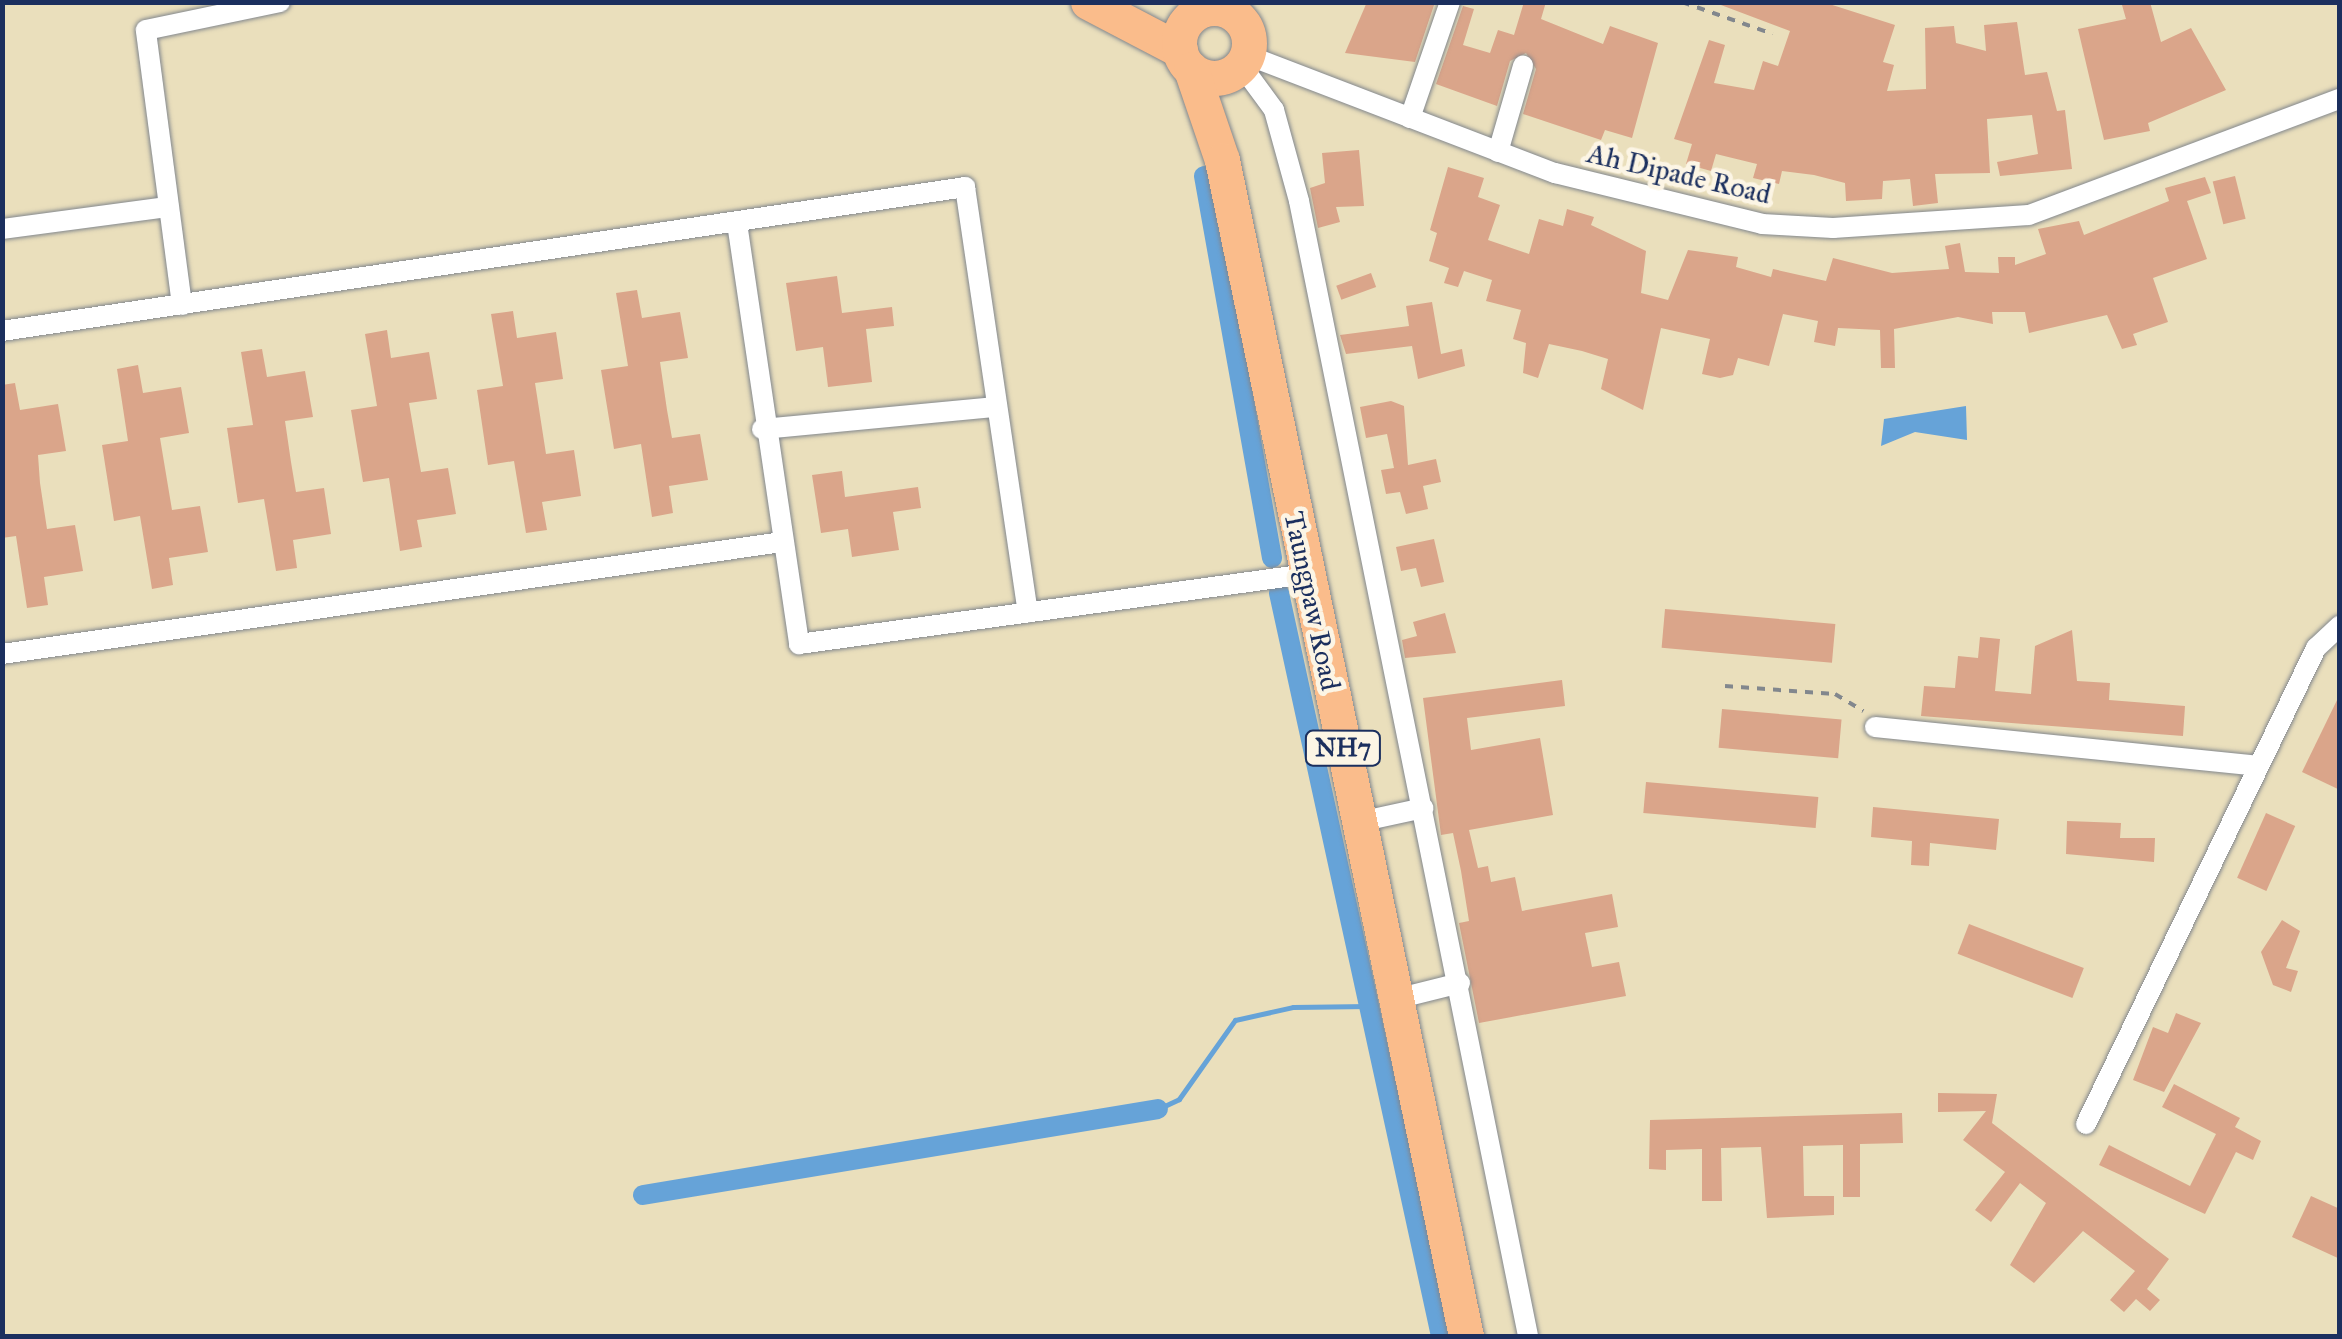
<!DOCTYPE html>
<html>
<head>
<meta charset="utf-8">
<style>
	body { margin:0 }
	#map { position:relative; width:2342px; height:1339px; overflow:hidden; background:#eadfbc; font-family:"IM FELL Great Primer",serif }
	div>[style] { position:absolute }
	[style*='--x'] { left:calc(var(--x)*1px); top:calc(var(--y)*1px); width:calc(var(--w)*1px); rotate:calc(var(--a)*1deg) }
	.water>* { inset:0; background:#66a3d8 }
	.stream>* { height:5px; margin:-2.5px; padding:0 2.5px; transform-origin:2.5px; border-radius:2.5px; background:#66a3d8 }
	.canal>* { height:20px; margin:-10px; padding:0 10px; transform-origin:10px; border-radius:10px; background:#66a3d8 }
	.building>* { inset:0; background:#daa58a; transform-origin:0 0 }
	.path>* { height:4px; margin-top:-2px; transform-origin:0; background:repeating-linear-gradient(90deg,#82878d 0 8px,transparent 0 16px) }
	.roads { filter:drop-shadow(0 0 2px #82878d) drop-shadow(0 0 2px #82878d) }
	.minor>* { height:20px; margin:-10px; padding:0 10px; transform-origin:10px; border-radius:10px; background:#fff }
	.secondary>* { height:30px; margin:-15px; padding:0 15px; transform-origin:15px; border-radius:15px; background:#fde4d1 }
	.trunk>* { height:35px; margin:-17.5px; padding:0 17.5px; transform-origin:17.5px; border-radius:17.5px; background:#fabc8b }
	.trunk>.ring { margin:-17.5px; padding:0; box-sizing:content-box; background:none; border:35px solid #fabc8b; border-radius:50% }
	span { translate:-50% -50%; white-space:nowrap; text-align:center; line-height:1.15; -webkit-text-stroke:9px #fcf5e5; paint-order:stroke }
	.shield-label span { padding:2px 8px; background:#fcf5e5; border:2px solid; border-radius:8px; -webkit-text-stroke-width:0 }
	.shield-label { font-size:25px; color:#1b2f5e; font-weight:700 }
	.street-label { font-size:28px; color:#1b2f5e }
	.frame { position:absolute; inset:0; border:5px solid #1b2f5e; pointer-events:none }
</style>
</head>
<body>
<div id="map">
	<div class="water">
		<div style="clip-path:polygon(1966px 406px,1967px 440px,1915px 432px,1881px 446px,1884px 419px)"></div>
	</div>
	<div class="stream">
		<div style="--x:1158;--y:1109;--w:23;--a:-25"></div>
		<div style="--x:1179;--y:1099;--w:97;--a:-54.7"></div>
		<div style="--x:1235;--y:1020;--w:59;--a:-12.6"></div>
		<div style="--x:1293;--y:1007;--w:76;--a:-0.8"></div>
	</div>
	<div class="canal">
		<div style="--x:1204;--y:176;--w:388;--a:79.9"></div>
		<div style="--x:1279;--y:593;--w:760;--a:77.7"></div>
		<div style="--x:643;--y:1195;--w:522;--a:-9.48"></div>
	</div>
	<div class="building">
		<div style="clip-path:polygon(1367px 2px,1435px 2px,1415px 62px,1345px 53px)"></div>
		<div style="clip-path:polygon(1524px 2px,1546px 2px,1541px 19px,1603px 44px,1610px 26px,1658px 43px,1632px 138px,1605px 130px,1601px 140px,1523px 114px,1536px 69px,1526px 53px,1510px 61px,1497px 106px,1436px 84px,1463px 6px,1474px 9px,1463px 45px,1490px 53px,1498px 30px,1514px 35px)"></div>
		<div style="clip-path:polygon(1713px 2px,1823px 2px,1895px 25px,1883px 62px,1894px 65px,1887px 91px,1926px 89px,1925px 28px,1954px 26px,1956px 43px,1986px 51px,1984px 25px,2017px 22px,2025px 75px,2047px 72px,2057px 111px,2065px 110px,2072px 169px,2000px 176px,1997px 162px,2038px 154px,2032px 115px,1987px 119px,1990px 173px,1935px 174px,1938px 203px,1913px 206px,1910px 179px,1883px 181px,1882px 199px,1846px 201px,1845px 183px,1814px 175px,1782px 171px,1779px 184px,1753px 178px,1757px 164px,1716px 154px,1711px 171px,1686px 164px,1692px 144px,1674px 139px,1709px 40px,1725px 45px,1714px 83px,1754px 90px,1763px 61px,1778px 66px,1790px 31px)"></div>
		<div style="clip-path:polygon(2131px 2px,2150px 2px,2161px 42px,2191px 28px,2226px 90px,2148px 123px,2150px 131px,2104px 140px,2078px 29px,2126px 19px,2122px 5px)"></div>
		<div style="clip-path:polygon(1359px 150px,1364px 206px,1336px 207px,1340px 222px,1318px 228px,1310px 188px,1325px 183px,1322px 153px)"></div>
		<div style="clip-path:polygon(1448px 167px,1484px 178px,1478px 197px,1500px 205px,1488px 240px,1529px 254px,1539px 219px,1563px 226px,1567px 209px,1594px 217px,1591px 225px,1646px 251px,1641px 293px,1668px 300px,1688px 250px,1738px 257px,1736px 267px,1771px 277px,1773px 269px,1826px 281px,1833px 258px,1892px 273px,1949px 269px,1945px 246px,1960px 243px,1965px 272px,1999px 273px,1998px 257px,2015px 257px,2015px 265px,2046px 254px,2038px 229px,2079px 221px,2084px 235px,2169px 201px,2165px 188px,2205px 177px,2211px 193px,2187px 201px,2207px 259px,2153px 278px,2168px 322px,2133px 334px,2137px 345px,2122px 349px,2107px 315px,2029px 333px,2025px 312px,1992px 312px,1993px 324px,1958px 317px,1894px 329px,1895px 368px,1881px 368px,1880px 330px,1838px 328px,1835px 346px,1814px 342px,1818px 321px,1783px 314px,1769px 366px,1738px 358px,1733px 375px,1720px 378px,1702px 374px,1710px 339px,1661px 328px,1643px 410px,1601px 389px,1608px 359px,1582px 351px,1549px 344px,1538px 378px,1523px 373px,1526px 343px,1513px 339px,1521px 310px,1486px 301px,1492px 280px,1464px 271px,1458px 287px,1444px 283px,1449px 268px,1429px 261px,1437px 233px,1430px 230px)"></div>
		<div style="left:2235px;top:176px;width:44px;height:23px;rotate:76deg"></div>
		<div style="left:1371px;top:273px;width:15px;height:37px;rotate:70deg"></div>
		<div style="clip-path:polygon(837px 276px,842px 313px,892px 307px,894px 326px,866px 329px,872px 382px,828px 387px,823px 347px,796px 351px,786px 283px)"></div>
		<div style="clip-path:polygon(637px 290px,642px 318px,680px 312px,688px 358px,660px 362px,667px 410px,672px 438px,700px 434px,708px 480px,669px 486px,673px 513px,652px 517px,641px 444px,614px 449px,601px 370px,628px 366px,616px 293px)"></div>
		<div style="clip-path:polygon(1432px 302px,1441px 354px,1462px 349px,1465px 366px,1418px 379px,1412px 346px,1346px 354px,1340px 335px,1409px 326px,1406px 306px)"></div>
		<div style="clip-path:polygon(513px 311px,517px 338px,556px 332px,563px 379px,535px 383px,546px 454px,574px 450px,581px 496px,542px 502px,547px 530px,526px 533px,514px 461px,488px 465px,477px 390px,503px 386px,491px 314px)"></div>
		<div style="clip-path:polygon(387px 330px,391px 358px,429px 352px,437px 399px,409px 403px,416px 444px,421px 472px,448px 468px,456px 514px,417px 520px,422px 547px,400px 551px,389px 478px,363px 482px,351px 410px,377px 406px,365px 334px)"></div>
		<div style="clip-path:polygon(262px 349px,267px 377px,305px 371px,313px 417px,285px 421px,291px 462px,296px 492px,324px 488px,331px 534px,293px 540px,297px 568px,276px 571px,264px 499px,238px 503px,227px 428px,253px 425px,241px 352px)"></div>
		<div style="clip-path:polygon(138px 365px,143px 393px,181px 387px,189px 433px,160px 438px,172px 510px,200px 506px,208px 552px,169px 558px,173px 585px,152px 589px,140px 516px,114px 521px,102px 445px,128px 441px,117px 369px)"></div>
		<div style="clip-path:polygon(15px 383px,20px 410px,58px 404px,66px 451px,38px 455px,40px 483px,47px 529px,75px 525px,83px 571px,44px 577px,48px 605px,27px 608px,16px 536px,2px 538px,2px 385px)"></div>
		<div style="clip-path:polygon(1391px 401px,1404px 406px,1408px 465px,1436px 459px,1441px 482px,1423px 486px,1428px 509px,1406px 514px,1400px 492px,1386px 494px,1381px 470px,1394px 468px,1387px 434px,1366px 438px,1360px 407px)"></div>
		<div style="clip-path:polygon(842px 471px,845px 497px,918px 487px,921px 508px,893px 512px,899px 550px,852px 557px,848px 529px,821px 533px,812px 475px)"></div>
		<div style="clip-path:polygon(1434px 539px,1444px 582px,1421px 587px,1416px 568px,1401px 571px,1396px 547px)"></div>
		<div style="left:1665px;top:609px;width:171px;height:39px;rotate:5deg"></div>
		<div style="clip-path:polygon(1445px 613px,1456px 653px,1405px 658px,1402px 640px,1417px 636px,1413px 622px)"></div>
		<div style="clip-path:polygon(2072px 630px,2077px 681px,2110px 683px,2109px 700px,2185px 706px,2183px 736px,1921px 716px,1924px 686px,1955px 688px,1958px 656px,1978px 658px,1980px 637px,2000px 639px,1995px 691px,2031px 694px,2035px 646px)"></div>
		<div style="clip-path:polygon(1562px 680px,1565px 706px,1467px 718px,1471px 750px,1540px 738px,1553px 815px,1469px 830px,1478px 868px,1488px 866px,1491px 882px,1515px 877px,1522px 911px,1612px 894px,1618px 927px,1585px 933px,1592px 967px,1619px 962px,1626px 996px,1479px 1023px,1459px 923px,1469px 921px,1461px 871px,1453px 833px,1441px 835px,1423px 698px)"></div>
		<div style="clip-path:polygon(2340px 694px,2340px 790px,2302px 772px)"></div>
		<div style="left:1722px;top:709px;width:120px;height:39px;rotate:5deg"></div>
		<div style="left:1646px;top:782px;width:173px;height:31px;rotate:5deg"></div>
		<div style="clip-path:polygon(1873px 807px,1999px 819px,1996px 850px,1930px 843px,1929px 866px,1911px 865px,1912px 841px,1871px 837px)"></div>
		<div style="left:2266px;top:813px;width:32px;height:71px;rotate:24deg"></div>
		<div style="clip-path:polygon(2067px 821px,2121px 823px,2120px 838px,2155px 838px,2154px 862px,2066px 854px)"></div>
		<div style="clip-path:polygon(2282px 920px,2300px 931px,2286px 968px,2298px 971px,2291px 992px,2273px 985px,2261px 952px)"></div>
		<div style="left:1969px;top:924px;width:123px;height:32px;rotate:21deg"></div>
		<div style="clip-path:polygon(2176px 1013px,2201px 1023px,2164px 1092px,2133px 1080px,2153px 1027px,2168px 1033px)"></div>
		<div style="clip-path:polygon(2174px 1084px,2240px 1118px,2235px 1127px,2261px 1141px,2253px 1160px,2236px 1152px,2205px 1214px,2099px 1165px,2109px 1145px,2190px 1186px,2216px 1134px,2162px 1107px)"></div>
		<div style="clip-path:polygon(1938px 1093px,1997px 1094px,1992px 1123px,2169px 1259px,2147px 1289px,2160px 1300px,2150px 1311px,2136px 1299px,2124px 1312px,2110px 1300px,2135px 1271px,2083px 1231px,2034px 1283px,2010px 1265px,2046px 1203px,2020px 1183px,1991px 1222px,1975px 1210px,2005px 1172px,1963px 1140px,1986px 1111px,1938px 1112px)"></div>
		<div style="clip-path:polygon(1902px 1113px,1903px 1143px,1860px 1144px,1860px 1197px,1843px 1197px,1843px 1145px,1803px 1146px,1804px 1196px,1834px 1196px,1834px 1215px,1767px 1218px,1761px 1147px,1721px 1148px,1722px 1201px,1702px 1201px,1702px 1149px,1666px 1150px,1666px 1170px,1649px 1169px,1650px 1120px)"></div>
		<div style="clip-path:polygon(2311px 1196px,2340px 1209px,2340px 1259px,2292px 1237px)"></div>
	</div>
	<div class="path">
		<div style="--x:1682;--y:2;--w:96;--a:19.4"></div>
		<div style="--x:1725;--y:686;--w:110;--a:4.2"></div>
		<div style="--x:1835;--y:694;--w:33;--a:31"></div>
	</div>
	<div class="roads">
		<div class="minor">
			<div style="--x:1247;--y:55;--w:330;--a:21"></div>
			<div style="--x:1555;--y:173;--w:213;--a:13.8"></div>
			<div style="--x:1762;--y:224;--w:71;--a:3.2"></div>
			<div style="--x:1833;--y:228;--w:196;--a:-3.8"></div>
			<div style="--x:2029;--y:215;--w:332;--a:-20.5"></div>
			<div style="--x:1241;--y:65;--w:56;--a:53.7"></div>
			<div style="--x:1274;--y:110;--w:94;--a:74.6"></div>
			<div style="--x:1299;--y:201;--w:1158;--a:78.59"></div>
			<div style="--x:1410;--y:118;--w:123;--a:-71"></div>
			<div style="--x:1498;--y:152;--w:90;--a:-73.8"></div>
			<div style="--x:737;--y:223;--w:426;--a:81.6"></div>
			<div style="--x:799;--y:644;--w:513;--a:-7.85"></div>
			<div style="--x:2;--y:229;--w:166;--a:-7.6"></div>
			<div style="--x:182;--y:305;--w:277;--a:-97.5"></div>
			<div style="--x:146;--y:30;--w:137;--a:-11.8"></div>
			<div style="--x:2;--y:331;--w:974;--a:-8.5"></div>
			<div style="--x:965;--y:187;--w:430;--a:81.6"></div>
			<div style="--x:762;--y:429;--w:233;--a:-5.4"></div>
			<div style="--x:2;--y:654;--w:788;--a:-8.17"></div>
			<div style="--x:1875;--y:727;--w:384;--a:5.8"></div>
			<div style="--x:1359;--y:822;--w:66;--a:-12.3"></div>
			<div style="--x:1396;--y:999;--w:66;--a:-14"></div>
			<div style="--x:2086;--y:1124;--w:529;--a:-64.21"></div>
			<div style="--x:2316;--y:648;--w:33;--a:-43"></div>
		</div>
		<div class="secondary">
			<div style="--x:1207;--y:9;--w:7;--a:-74"></div>
			<div style="--x:1232;--y:13;--w:11;--a:-75"></div>
		</div>
		<div class="trunk">
			<div style="--x:1088;--y:2;--w:104;--a:27.6"></div>
			<div class="ring" style="left:1179px;top:8px;width:35px;height:35px"></div>
			<div style="--x:1191;--y:69;--w:96;--a:71.2"></div>
			<div style="--x:1222;--y:160;--w:1201;--a:78.28"></div>
		</div>
	</div>
	<div class="shield-label">
		<span style="left:1343px;top:748px">NH7</span>
	</div>
	<div class="street-label">
		<span style="left:1679px;top:174px;rotate:13deg">Ah Dipade Road</span>
		<span style="left:1312px;top:601px;rotate:78deg">Taungpaw Road</span>
	</div>
	<div class="frame"></div>
</div>
</body>
</html>
